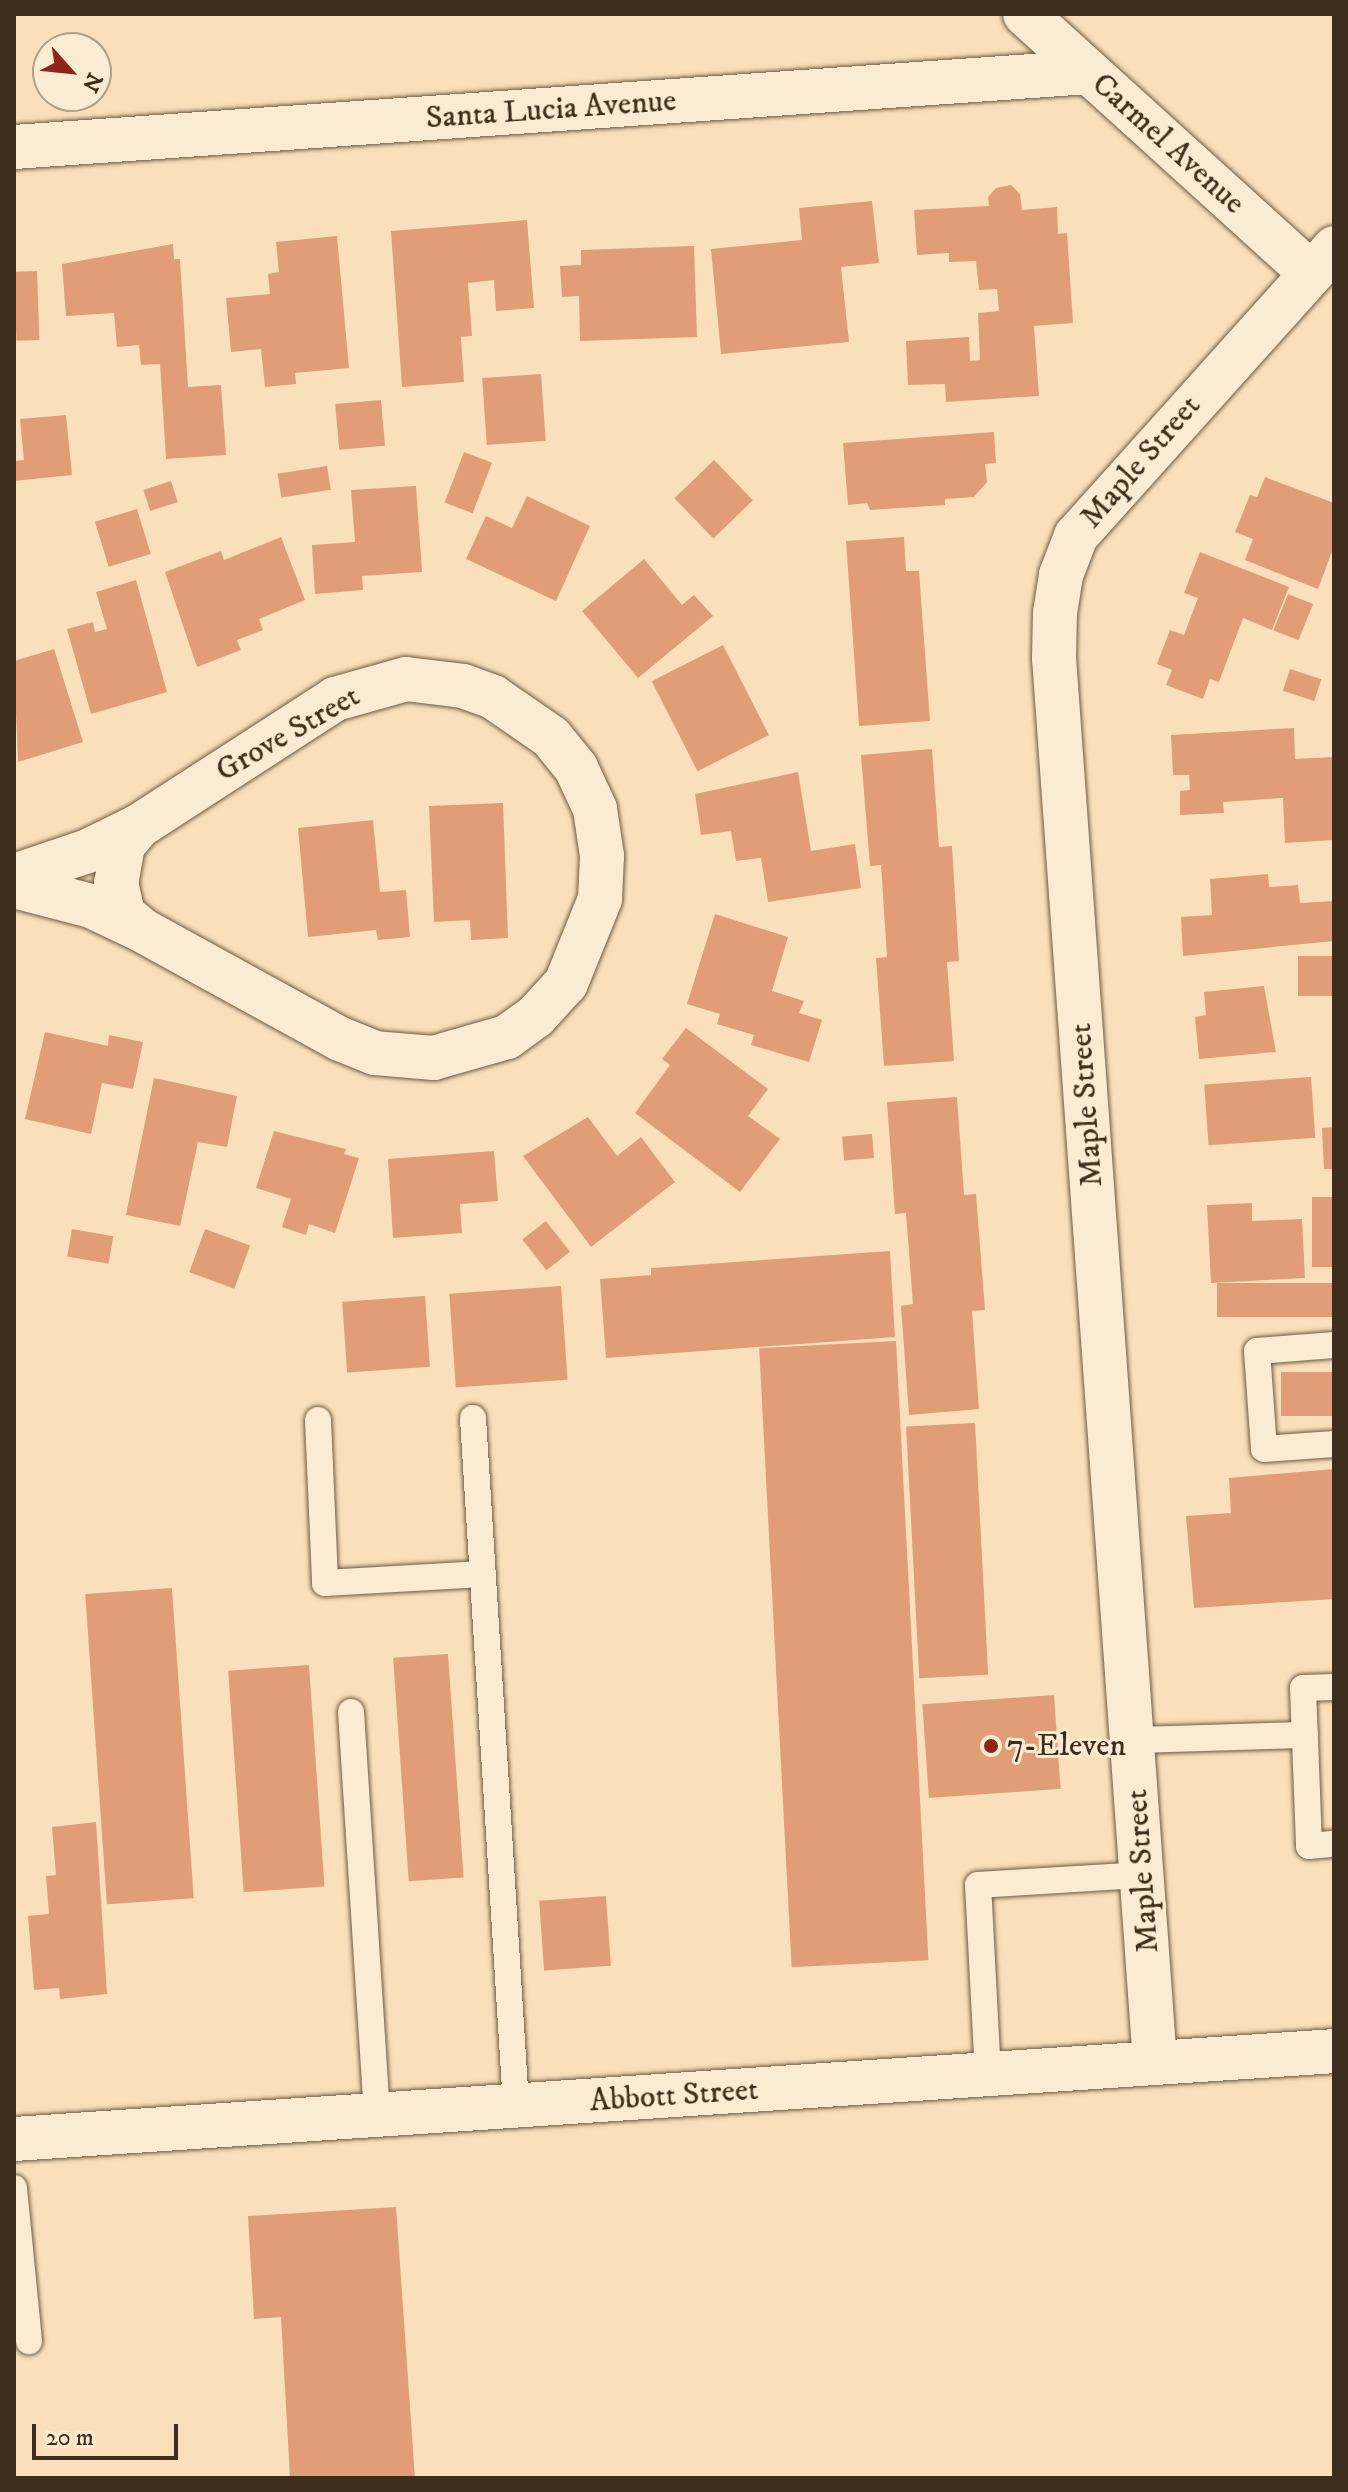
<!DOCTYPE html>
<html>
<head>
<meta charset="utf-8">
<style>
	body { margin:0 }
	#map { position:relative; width:1348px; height:2492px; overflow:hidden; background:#f9e0ba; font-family:"IM FELL DW Pica",serif }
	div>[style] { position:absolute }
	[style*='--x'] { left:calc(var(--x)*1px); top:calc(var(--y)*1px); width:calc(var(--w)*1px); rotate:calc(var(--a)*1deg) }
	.building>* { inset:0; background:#e09d78; transform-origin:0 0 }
	.roads { filter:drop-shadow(0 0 2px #6d5a44) drop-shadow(0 0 2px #6d5a44) }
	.lane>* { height:26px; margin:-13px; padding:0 13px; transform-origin:13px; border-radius:13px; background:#fbebd2 }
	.street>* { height:44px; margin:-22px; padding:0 22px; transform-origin:22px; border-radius:22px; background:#fbebd2 }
	.secondary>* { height:44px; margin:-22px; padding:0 22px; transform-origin:22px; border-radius:22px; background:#fbebd2 }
	.dots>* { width:22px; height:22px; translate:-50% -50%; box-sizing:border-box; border:4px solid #fbebd2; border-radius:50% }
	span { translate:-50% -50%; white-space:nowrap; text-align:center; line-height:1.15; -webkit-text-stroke:6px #fbebd2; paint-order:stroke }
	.street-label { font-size:32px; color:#3e2d1c }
	.poi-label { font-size:32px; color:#3e2d1c }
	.left { translate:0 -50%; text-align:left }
	.frame { position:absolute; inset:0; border:16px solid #3e2d1c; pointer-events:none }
	.north { position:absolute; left:32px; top:32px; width:80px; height:80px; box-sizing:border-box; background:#fbebd2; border:2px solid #af9f89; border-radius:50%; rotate:117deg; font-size:22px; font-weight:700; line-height:32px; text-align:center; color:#3e2d1c }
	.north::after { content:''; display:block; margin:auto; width:28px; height:36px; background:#8f2418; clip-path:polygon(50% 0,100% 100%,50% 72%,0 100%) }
	.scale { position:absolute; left:32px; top:2424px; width:146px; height:36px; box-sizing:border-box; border:4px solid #3e2d1c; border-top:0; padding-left:10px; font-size:24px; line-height:28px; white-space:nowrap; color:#3e2d1c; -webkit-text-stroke:6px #fbebd2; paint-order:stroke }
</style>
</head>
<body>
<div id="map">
	<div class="building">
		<div style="clip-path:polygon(1011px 185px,1020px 194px,1022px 210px,1057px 207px,1058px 234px,1067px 233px,1073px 323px,1034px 326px,1039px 396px,946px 402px,945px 384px,908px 385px,906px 341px,969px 337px,970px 361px,980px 360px,978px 313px,999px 311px,997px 289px,979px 290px,976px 261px,949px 262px,949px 253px,917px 255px,914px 210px,989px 206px,988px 197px,996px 188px)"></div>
		<div style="clip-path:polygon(872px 201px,879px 263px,841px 267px,849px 342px,721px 354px,711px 249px,802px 240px,799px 208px)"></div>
		<div style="clip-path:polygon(527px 220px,534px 308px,496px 311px,494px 280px,468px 283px,472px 336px,461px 337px,464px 382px,402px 387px,391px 231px)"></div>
		<div style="clip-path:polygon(337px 236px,349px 368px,295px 373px,296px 384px,265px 387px,261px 349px,231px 352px,226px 298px,270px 294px,268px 274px,279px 272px,276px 242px)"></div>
		<div style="clip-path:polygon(173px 244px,174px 259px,180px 259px,188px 387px,221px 385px,226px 455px,166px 459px,160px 364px,141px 365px,139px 345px,117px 347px,114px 313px,66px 316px,62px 264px)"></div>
		<div style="clip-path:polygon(694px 246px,697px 337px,580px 341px,579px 296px,562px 297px,560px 266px,581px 265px,581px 250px)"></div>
		<div style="left:37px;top:271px;width:69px;height:23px;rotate:88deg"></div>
		<div style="left:541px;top:374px;width:67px;height:59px;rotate:86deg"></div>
		<div style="left:381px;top:400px;width:46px;height:46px;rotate:85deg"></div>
		<div style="clip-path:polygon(66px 415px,72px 475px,14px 481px,14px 461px,24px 460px,20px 419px)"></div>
		<div style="clip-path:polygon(994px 432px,996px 463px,985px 464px,987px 482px,974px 497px,945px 499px,945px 505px,870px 510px,867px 503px,848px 505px,843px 443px)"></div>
		<div style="left:464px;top:452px;width:30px;height:54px;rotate:21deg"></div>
		<div style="left:714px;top:460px;width:56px;height:55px;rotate:46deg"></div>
		<div style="left:327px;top:466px;width:24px;height:50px;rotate:81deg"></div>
		<div style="clip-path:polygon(1265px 477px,1334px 503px,1334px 546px,1318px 589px,1245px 560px,1253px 539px,1235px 532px,1250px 495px,1257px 497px)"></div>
		<div style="left:171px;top:481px;width:22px;height:29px;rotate:72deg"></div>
		<div style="clip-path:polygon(416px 486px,422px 572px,362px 576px,363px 590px,315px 594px,312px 545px,355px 542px,351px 490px)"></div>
		<div style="clip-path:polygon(527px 496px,590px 526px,556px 601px,466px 559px,486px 516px,512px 528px)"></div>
		<div style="left:137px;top:509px;width:47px;height:44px;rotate:73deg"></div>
		<div style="clip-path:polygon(281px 537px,305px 600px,259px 619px,263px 630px,237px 640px,241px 650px,197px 667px,165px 572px,221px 551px,224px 560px)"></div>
		<div style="clip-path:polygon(904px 537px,906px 571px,919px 571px,930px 721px,859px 726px,846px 541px)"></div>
		<div style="clip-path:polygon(1200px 552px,1289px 587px,1272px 630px,1243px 618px,1219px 682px,1210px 679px,1203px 699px,1166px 685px,1172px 670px,1157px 664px,1170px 630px,1184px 635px,1198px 598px,1184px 593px)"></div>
		<div style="clip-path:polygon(644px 559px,682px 605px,694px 595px,713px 616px,638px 678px,582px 611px)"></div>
		<div style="clip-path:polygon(136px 580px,167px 692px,91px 714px,67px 629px,93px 622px,95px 632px,107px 629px,96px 592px)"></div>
		<div style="left:1288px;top:594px;width:27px;height:39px;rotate:22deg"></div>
		<div style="left:723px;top:645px;width:101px;height:80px;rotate:63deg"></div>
		<div style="clip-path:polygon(54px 649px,83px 742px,18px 762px,14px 661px)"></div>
		<div style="left:1290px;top:669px;width:33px;height:23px;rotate:18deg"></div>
		<div style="clip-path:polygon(1294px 728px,1295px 759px,1334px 757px,1334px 840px,1285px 843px,1283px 798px,1223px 802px,1224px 813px,1180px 815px,1180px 791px,1190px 790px,1189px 775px,1173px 775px,1171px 735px)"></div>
		<div style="clip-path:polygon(932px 749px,939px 847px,952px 846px,959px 961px,947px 962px,954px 1061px,884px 1066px,876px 958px,887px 957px,881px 865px,870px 866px,861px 755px)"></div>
		<div style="clip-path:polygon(798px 772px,811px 851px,855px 844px,861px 888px,768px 902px,761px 858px,736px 861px,731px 831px,701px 835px,695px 794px)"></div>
		<div style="clip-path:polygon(503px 803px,508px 938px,471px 940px,470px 920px,434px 922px,429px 806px)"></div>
		<div style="clip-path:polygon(373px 820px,380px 892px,406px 890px,410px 937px,378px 940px,376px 930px,308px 937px,298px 828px)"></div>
		<div style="clip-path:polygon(1268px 874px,1269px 887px,1298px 885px,1300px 903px,1334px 901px,1334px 941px,1183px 956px,1181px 917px,1212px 915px,1210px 879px)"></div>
		<div style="clip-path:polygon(715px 914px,788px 937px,772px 991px,804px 1001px,799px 1013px,822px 1020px,809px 1062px,751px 1045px,754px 1035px,717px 1024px,720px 1014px,687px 1004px)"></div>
		<div style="left:1334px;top:956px;width:40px;height:36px;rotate:90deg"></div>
		<div style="clip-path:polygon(1264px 986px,1276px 1052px,1199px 1059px,1195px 1017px,1206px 1015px,1204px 992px)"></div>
		<div style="clip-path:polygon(686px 1028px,768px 1089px,748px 1116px,780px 1139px,740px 1192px,635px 1113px,670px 1065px,662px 1059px)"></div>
		<div style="clip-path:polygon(45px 1032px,108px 1046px,109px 1035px,143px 1042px,133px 1089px,102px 1083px,91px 1134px,25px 1119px)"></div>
		<div style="left:1311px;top:1077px;width:61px;height:107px;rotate:86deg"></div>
		<div style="clip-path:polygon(154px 1078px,237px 1096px,227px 1147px,198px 1142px,180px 1226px,126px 1215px)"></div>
		<div style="clip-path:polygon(957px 1097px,964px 1195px,976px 1194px,985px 1310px,972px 1311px,979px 1409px,909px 1415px,901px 1306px,913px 1304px,906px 1213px,895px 1214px,887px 1102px)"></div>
		<div style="clip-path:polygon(588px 1117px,617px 1156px,641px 1137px,675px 1182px,591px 1247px,523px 1156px)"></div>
		<div style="clip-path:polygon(1334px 1127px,1334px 1169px,1324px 1169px,1322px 1128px)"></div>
		<div style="clip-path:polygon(274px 1131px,346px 1149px,344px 1154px,359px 1158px,335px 1233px,309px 1224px,306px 1235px,282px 1227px,291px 1199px,256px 1188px)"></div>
		<div style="left:872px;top:1134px;width:24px;height:30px;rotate:85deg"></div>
		<div style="clip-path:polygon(494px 1151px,498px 1201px,460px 1204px,462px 1233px,393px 1238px,388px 1159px)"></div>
		<div style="left:1334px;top:1197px;width:70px;height:22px;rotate:90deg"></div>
		<div style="clip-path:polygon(1252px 1203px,1252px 1221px,1302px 1219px,1305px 1278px,1211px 1283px,1207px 1205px)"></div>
		<div style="left:546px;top:1221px;width:39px;height:30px;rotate:52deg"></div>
		<div style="left:72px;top:1229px;width:42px;height:28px;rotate:10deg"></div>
		<div style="left:205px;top:1229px;width:48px;height:46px;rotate:20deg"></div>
		<div style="clip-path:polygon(890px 1251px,895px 1337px,606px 1358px,600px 1279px,651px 1275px,651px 1268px)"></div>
		<div style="left:1334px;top:1283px;width:34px;height:117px;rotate:90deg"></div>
		<div style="left:561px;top:1286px;width:94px;height:112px;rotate:86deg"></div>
		<div style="left:425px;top:1296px;width:71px;height:83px;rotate:86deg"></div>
		<div style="left:896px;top:1341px;width:620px;height:137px;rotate:87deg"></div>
		<div style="left:1334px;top:1372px;width:44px;height:53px;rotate:90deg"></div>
		<div style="left:975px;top:1423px;width:252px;height:69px;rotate:87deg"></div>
		<div style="clip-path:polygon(1334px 1469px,1334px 1599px,1194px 1608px,1186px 1516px,1231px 1513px,1229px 1478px)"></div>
		<div style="left:172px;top:1588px;width:311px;height:87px;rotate:86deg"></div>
		<div style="left:448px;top:1654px;width:224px;height:55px;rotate:86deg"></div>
		<div style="left:309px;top:1665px;width:222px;height:81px;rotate:86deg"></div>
		<div style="left:1054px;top:1695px;width:94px;height:132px;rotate:86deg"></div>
		<div style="clip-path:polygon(96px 1822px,107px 1994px,60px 1999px,59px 1988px,34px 1990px,28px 1916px,49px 1914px,46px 1876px,56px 1875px,52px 1827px)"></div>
		<div style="left:606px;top:1896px;width:70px;height:67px;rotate:86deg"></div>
		<div style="clip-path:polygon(396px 2207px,415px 2478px,290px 2478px,281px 2317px,254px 2319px,248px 2216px)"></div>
	</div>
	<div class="roads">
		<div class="lane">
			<div style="--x:1334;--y:1345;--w:77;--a:175.5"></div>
			<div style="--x:1257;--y:1351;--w:98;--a:85.9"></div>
			<div style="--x:1264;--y:1449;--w:70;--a:-4.1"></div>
			<div style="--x:473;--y:1418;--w:689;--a:86.42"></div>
			<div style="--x:318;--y:1420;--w:163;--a:87.5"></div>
			<div style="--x:325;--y:1583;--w:158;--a:-3.3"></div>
			<div style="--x:1334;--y:1687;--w:31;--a:178"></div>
			<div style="--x:1303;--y:1688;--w:158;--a:87.8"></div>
			<div style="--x:1309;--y:1846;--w:25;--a:-5"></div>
			<div style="--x:351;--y:1712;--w:402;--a:86.3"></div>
			<div style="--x:1134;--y:1740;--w:171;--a:-1.7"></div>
			<div style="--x:988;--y:2075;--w:190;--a:-93"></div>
			<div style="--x:978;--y:1885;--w:165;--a:-3.5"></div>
			<div style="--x:14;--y:2188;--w:154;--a:84.4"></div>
		</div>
		<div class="street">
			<div style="--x:1025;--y:14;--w:386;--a:42.2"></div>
			<div style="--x:14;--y:147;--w:1077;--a:-3.99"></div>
			<div style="--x:139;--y:826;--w:25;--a:130"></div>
			<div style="--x:123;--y:845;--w:39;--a:100"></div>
			<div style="--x:116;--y:883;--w:32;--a:77"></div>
			<div style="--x:123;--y:914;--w:25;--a:40"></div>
			<div style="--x:14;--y:876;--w:78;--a:-18.7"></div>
			<div style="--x:88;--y:851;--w:57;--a:-26.1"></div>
			<div style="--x:139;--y:826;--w:234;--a:-32.9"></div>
			<div style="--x:335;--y:699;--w:74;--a:-15.7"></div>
			<div style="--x:406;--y:679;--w:57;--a:7"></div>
			<div style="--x:463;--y:686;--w:32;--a:20"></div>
			<div style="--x:493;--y:697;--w:70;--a:34.6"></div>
			<div style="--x:551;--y:737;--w:40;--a:51"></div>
			<div style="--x:576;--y:768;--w:45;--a:65.1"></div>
			<div style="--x:595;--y:809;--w:48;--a:81.5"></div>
			<div style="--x:602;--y:856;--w:43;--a:92.7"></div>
			<div style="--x:600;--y:899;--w:91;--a:112"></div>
			<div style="--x:566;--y:983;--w:45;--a:132.3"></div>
			<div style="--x:536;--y:1016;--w:36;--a:144"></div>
			<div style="--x:507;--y:1037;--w:76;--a:164"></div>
			<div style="--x:434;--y:1058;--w:59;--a:-175.2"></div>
			<div style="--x:375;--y:1053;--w:38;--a:-158"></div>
			<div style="--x:340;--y:1039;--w:226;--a:-151.2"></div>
			<div style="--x:142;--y:930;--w:56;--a:-154.8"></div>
			<div style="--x:91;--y:906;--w:80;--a:-165.4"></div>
			<div style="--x:1155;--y:2063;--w:1408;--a:-94.11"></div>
			<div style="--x:1054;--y:659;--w:46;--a:-88.8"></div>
			<div style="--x:1055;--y:613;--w:38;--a:-81"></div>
			<div style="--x:1061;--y:575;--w:42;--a:-69"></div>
			<div style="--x:1076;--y:536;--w:387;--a:-48.1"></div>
		</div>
		<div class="secondary">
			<div style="--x:14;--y:2139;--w:1323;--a:-3.81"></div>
		</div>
	</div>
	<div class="dots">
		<div style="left:991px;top:1746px;background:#8f2418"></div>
	</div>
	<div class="street-label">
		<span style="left:551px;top:110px;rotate:-4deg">Santa Lucia Avenue</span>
		<span style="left:1168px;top:144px;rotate:42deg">Carmel Avenue</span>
		<span style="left:1141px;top:462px;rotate:-49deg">Maple Street</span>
		<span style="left:288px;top:734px;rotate:-30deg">Grove Street</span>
		<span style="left:1087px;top:1105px;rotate:-94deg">Maple Street</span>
		<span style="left:1143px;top:1871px;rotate:-94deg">Maple Street</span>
		<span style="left:674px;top:2096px;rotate:-4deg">Abbott Street</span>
	</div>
	<div class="poi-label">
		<span class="left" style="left:1007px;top:1746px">7-Eleven</span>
	</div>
	<div class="frame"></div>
	<div class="north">N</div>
	<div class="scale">20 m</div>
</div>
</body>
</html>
